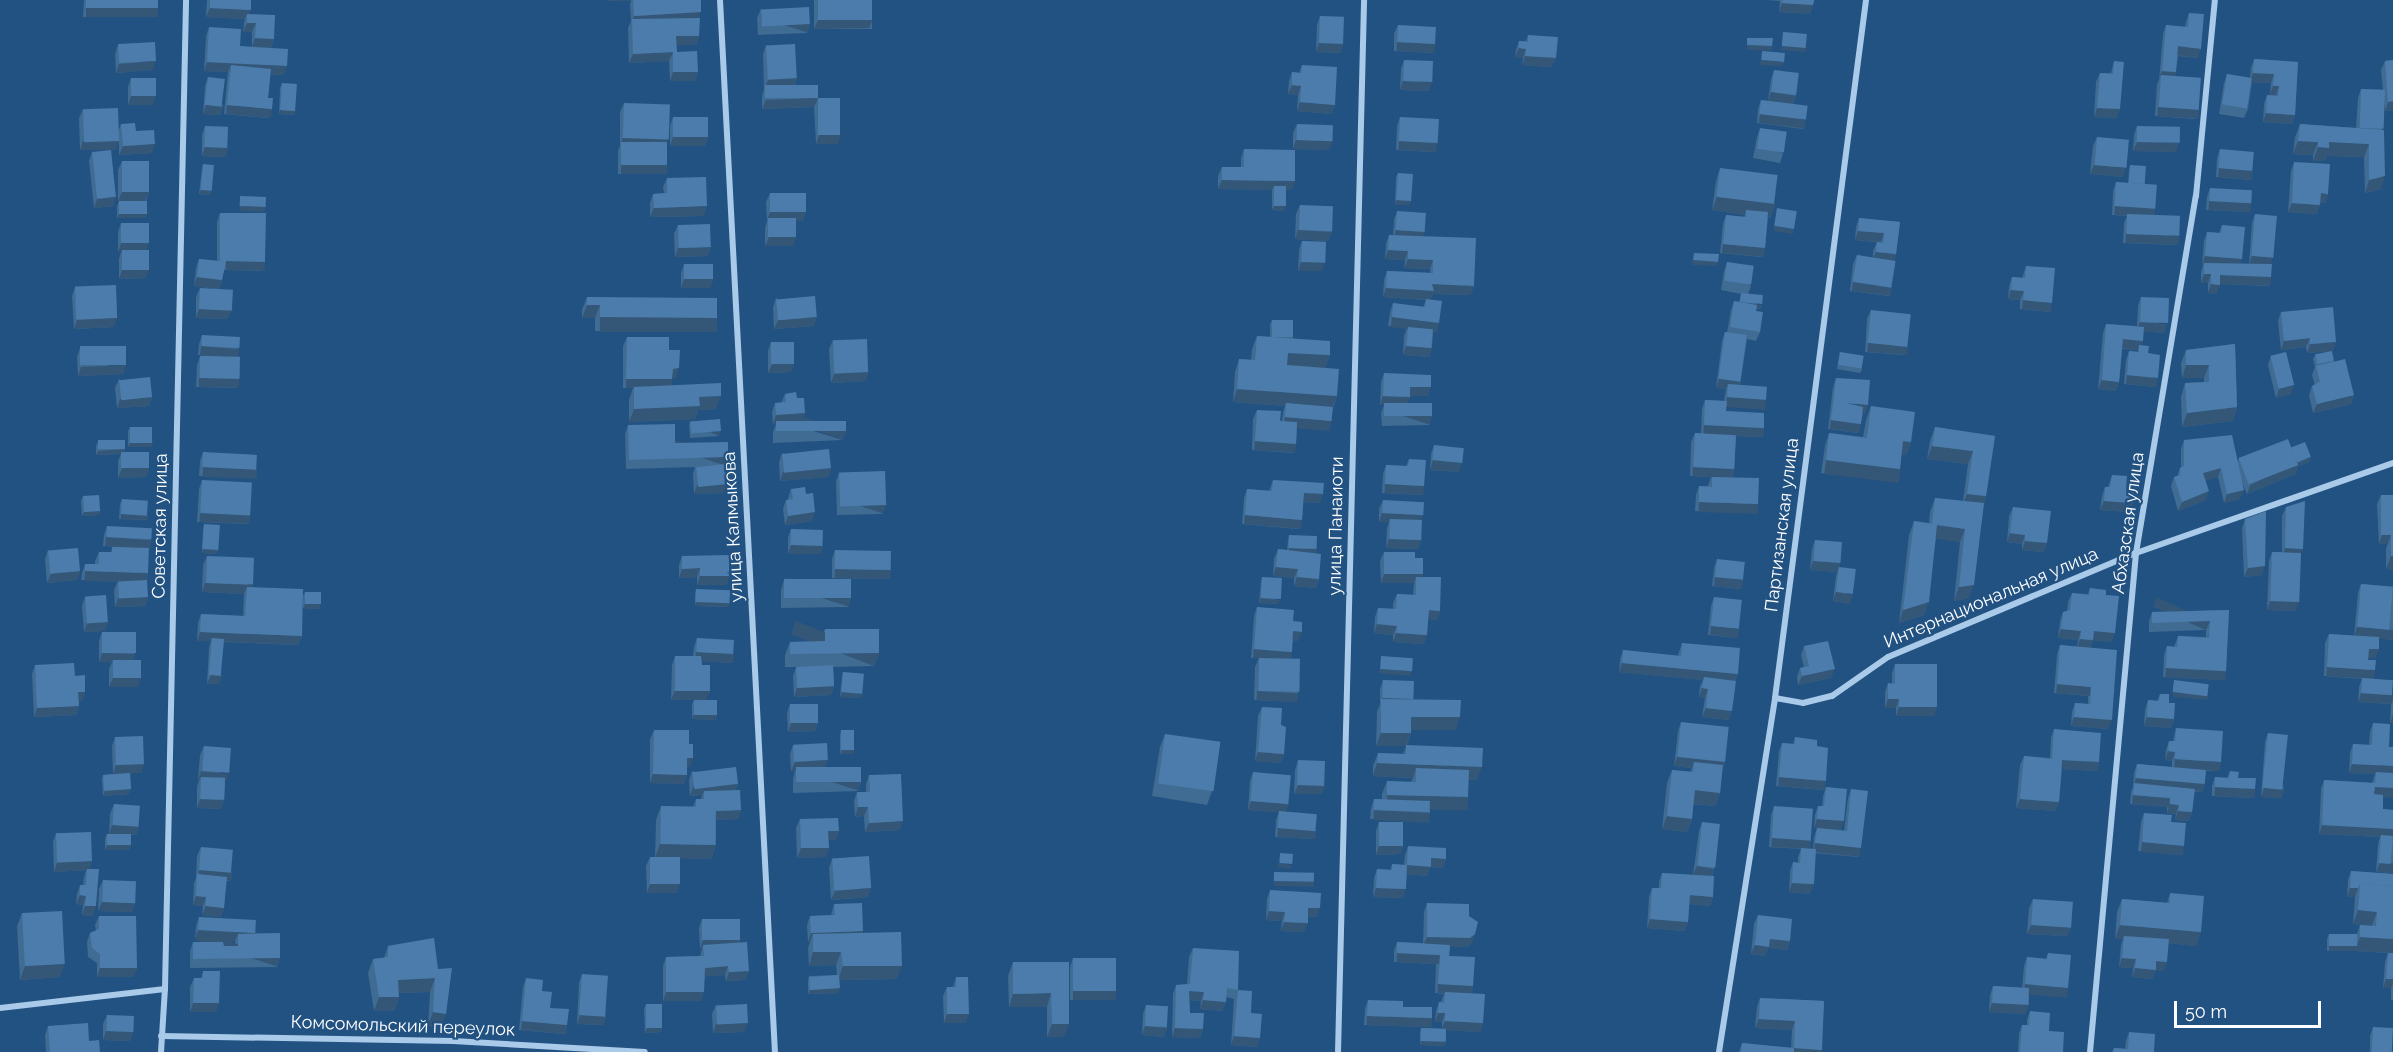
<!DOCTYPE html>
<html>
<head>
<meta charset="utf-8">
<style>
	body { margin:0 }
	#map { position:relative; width:2393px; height:1052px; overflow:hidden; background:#225282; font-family:Raleway,sans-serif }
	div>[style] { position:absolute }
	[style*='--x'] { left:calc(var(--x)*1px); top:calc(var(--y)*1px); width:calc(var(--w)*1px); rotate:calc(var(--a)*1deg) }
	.minor>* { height:6px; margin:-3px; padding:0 3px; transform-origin:3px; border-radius:3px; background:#a9cae8 }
	.wall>* { inset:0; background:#406b93; transform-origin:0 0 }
	.shaded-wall>* { inset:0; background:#345778; transform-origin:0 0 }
	.building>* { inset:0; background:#4b7cab; transform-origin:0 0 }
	span { translate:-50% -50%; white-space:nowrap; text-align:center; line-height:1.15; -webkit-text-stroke:4.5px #225282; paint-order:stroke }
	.street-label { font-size:18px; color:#fff }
	.scale { position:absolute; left:2174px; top:1001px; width:147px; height:27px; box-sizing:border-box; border:3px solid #fff; border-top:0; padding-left:8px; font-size:18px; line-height:21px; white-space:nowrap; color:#fff; -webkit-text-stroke:4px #225282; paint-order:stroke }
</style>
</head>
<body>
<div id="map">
	<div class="minor">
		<div style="--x:720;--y:0;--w:1053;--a:87.01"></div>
		<div style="--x:1775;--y:698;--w:28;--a:10"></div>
		<div style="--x:1803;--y:703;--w:30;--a:-14"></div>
		<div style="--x:1832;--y:696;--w:68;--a:-34.9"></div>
		<div style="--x:1888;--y:657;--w:269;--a:-22.8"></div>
		<div style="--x:2136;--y:553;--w:272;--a:-19.3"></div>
		<div style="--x:0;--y:1008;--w:166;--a:-6.6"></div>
		<div style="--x:161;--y:1036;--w:292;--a:1"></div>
		<div style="--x:453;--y:1041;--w:192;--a:3.3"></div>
		<div style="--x:161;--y:1052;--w:63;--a:-86.4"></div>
		<div style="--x:165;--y:989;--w:989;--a:-88.78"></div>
		<div style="--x:1338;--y:1052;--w:1052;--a:-88.58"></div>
		<div style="--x:1719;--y:1052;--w:358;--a:-81"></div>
		<div style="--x:1775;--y:698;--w:704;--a:-82.57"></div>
		<div style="--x:2090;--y:1052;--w:501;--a:-84.73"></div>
		<div style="--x:2136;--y:553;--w:362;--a:-80.5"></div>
		<div style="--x:2196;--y:196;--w:197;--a:-84.5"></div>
	</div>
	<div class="wall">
		<div style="clip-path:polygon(84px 0,158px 0,158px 8px,155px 17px,83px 17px)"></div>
		<div style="clip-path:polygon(207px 0,251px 0,249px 14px,274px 39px,271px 48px,252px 47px,252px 32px,243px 32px,244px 23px,245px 19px,206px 17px)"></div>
		<div style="clip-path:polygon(609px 0,701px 0,699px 18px,699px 36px,696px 45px,676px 45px,677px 52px,698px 72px,695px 81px,670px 81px,669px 61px,629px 63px,628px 28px,631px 21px,630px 4px,631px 1px,609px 1px)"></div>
		<div style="left:814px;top:0;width:58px;height:29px"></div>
		<div style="clip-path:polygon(1767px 0,1814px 0,1813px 5px,1810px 14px,1779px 12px,1780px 1px)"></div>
		<div style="clip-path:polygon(761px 9px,810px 24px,807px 33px,758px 35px,757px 18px)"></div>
		<div style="clip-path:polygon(2189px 13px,2198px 58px,2178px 56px,2175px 76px,2199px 110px,2195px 119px,2155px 116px,2157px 84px,2159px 80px,2163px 34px,2166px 25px,2185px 27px,2186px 22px)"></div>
		<div style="clip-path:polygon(1320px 16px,1343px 44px,1340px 53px,1316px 52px,1317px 25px)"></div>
		<div style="clip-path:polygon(1398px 25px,1435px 44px,1432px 53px,1394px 51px,1394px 34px)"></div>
		<div style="clip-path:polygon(209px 27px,284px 75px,270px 74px,268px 98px,272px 109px,268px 118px,224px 114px,228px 72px,204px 71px,206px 36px)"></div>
		<div style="clip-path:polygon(1528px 35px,1552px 67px,1522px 65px,1523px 58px,1515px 57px,1516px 50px,1519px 41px,1526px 41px)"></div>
		<div style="clip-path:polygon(118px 45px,153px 70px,116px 73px,115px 54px)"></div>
		<div style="clip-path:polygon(766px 45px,797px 78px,794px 86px,818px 98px,814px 107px,762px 109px,762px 96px,764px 89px,763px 54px)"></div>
		<div style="clip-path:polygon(2254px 59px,2298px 62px,2295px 115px,2292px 124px,2263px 122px,2264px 104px,2267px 95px,2276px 96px,2270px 95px,2271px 83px,2252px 82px,2248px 109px,2244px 118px,2219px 114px,2224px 83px,2227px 74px,2250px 78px,2251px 68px)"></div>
		<div style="clip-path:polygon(1404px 60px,1429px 91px,1400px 90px,1401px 69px)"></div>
		<div style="clip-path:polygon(2393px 60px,2393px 110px,2385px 111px,2384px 100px,2382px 130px,2381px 189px,2365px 193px,2364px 157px,2327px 156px,2325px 161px,2313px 161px,2313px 155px,2293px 154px,2295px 137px,2300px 124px,2356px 128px,2358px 98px,2361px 89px,2383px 90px,2381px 70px,2385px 61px)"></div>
		<div style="clip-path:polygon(2114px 61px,2117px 118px,2094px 117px,2096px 82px,2100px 73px,2111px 73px)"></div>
		<div style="clip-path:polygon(1302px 65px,1335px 105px,1331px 114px,1297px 111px,1298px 95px,1288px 94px,1289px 81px,1292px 72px,1299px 73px)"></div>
		<div style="clip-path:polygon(1774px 70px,1796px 96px,1793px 104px,1803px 129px,1757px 123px,1758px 109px,1761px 100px,1768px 101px,1771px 79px)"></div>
		<div style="clip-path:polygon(208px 77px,223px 106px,220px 115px,203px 114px,205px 86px)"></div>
		<div style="clip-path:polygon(131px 78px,153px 105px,128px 105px,128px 87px)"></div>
		<div style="clip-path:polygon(282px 83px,294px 115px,279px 114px,280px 88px)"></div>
		<div style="clip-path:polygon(818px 98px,838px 144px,816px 144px,814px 107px)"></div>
		<div style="clip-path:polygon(624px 103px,666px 142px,664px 174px,618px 174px,618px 151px,620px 146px,620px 112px)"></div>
		<div style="clip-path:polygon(83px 109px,118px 132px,121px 124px,136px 131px,152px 153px,119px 155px,119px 141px,115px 150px,80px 150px,79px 118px)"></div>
		<div style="clip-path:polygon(673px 117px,708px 137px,705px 146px,670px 146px,670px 126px)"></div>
		<div style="clip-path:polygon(1400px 117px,1437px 143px,1434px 152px,1396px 150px,1397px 126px)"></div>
		<div style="clip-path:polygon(1297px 124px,1329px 150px,1293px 149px,1293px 133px)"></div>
		<div style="clip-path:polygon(205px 126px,228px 148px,225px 157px,202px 156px,202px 135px)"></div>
		<div style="clip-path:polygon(2137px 126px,2176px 152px,2133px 151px,2134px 135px)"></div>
		<div style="clip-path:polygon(1760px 128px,1783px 154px,1780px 163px,1753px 158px,1757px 137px)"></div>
		<div style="clip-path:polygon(2097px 137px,2123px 177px,2090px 174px,2093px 146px)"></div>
		<div style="clip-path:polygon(1244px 149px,1292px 190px,1286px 190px,1285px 206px,1284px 211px,1272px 210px,1272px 190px,1218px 189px,1218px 176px,1222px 167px,1241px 167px,1241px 158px)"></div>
		<div style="clip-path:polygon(2220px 149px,2250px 180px,2216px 177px,2217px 158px)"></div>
		<div style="clip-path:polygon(92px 152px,113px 206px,94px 208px,89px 161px)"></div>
		<div style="clip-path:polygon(122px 161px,149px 192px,146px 201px,146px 218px,117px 218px,117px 206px,119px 201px,124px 201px,118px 201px,118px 170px)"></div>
		<div style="clip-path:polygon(2294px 162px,2328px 194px,2325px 203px,2320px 202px,2317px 214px,2288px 212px,2291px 171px)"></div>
		<div style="clip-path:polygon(203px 164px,211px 190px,210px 195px,199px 194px,202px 168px)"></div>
		<div style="clip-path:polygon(2130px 165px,2145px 184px,2155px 208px,2153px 215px,2176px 245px,2123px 243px,2124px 223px,2127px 216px,2112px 215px,2113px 191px,2116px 182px,2128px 183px,2129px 170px)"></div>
		<div style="clip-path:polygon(1720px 168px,1775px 204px,1770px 218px,1768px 217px,1765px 248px,1761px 257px,1720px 253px,1723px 224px,1726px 215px,1744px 217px,1745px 215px,1712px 210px,1716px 181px)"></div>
		<div style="clip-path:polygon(1398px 173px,1411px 201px,1409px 205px,1395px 205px,1396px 177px)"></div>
		<div style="clip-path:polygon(667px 178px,704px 216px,650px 217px,650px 203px,653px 194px,664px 193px,663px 187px)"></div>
		<div style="clip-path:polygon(2210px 188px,2251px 203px,2248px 212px,2206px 210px,2207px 197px)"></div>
		<div style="clip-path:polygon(770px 193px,803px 221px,796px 221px,793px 246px,765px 246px,765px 228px,767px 221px,766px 202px)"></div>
		<div style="clip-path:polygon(1300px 205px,1332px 232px,1328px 241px,1295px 239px,1296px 214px)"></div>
		<div style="clip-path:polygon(1397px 211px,1423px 236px,1471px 295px,1433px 294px,1430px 300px,1436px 332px,1433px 331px,1432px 348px,1429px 357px,1403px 355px,1404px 336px,1407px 328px,1388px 326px,1390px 312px,1393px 303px,1423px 307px,1426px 300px,1383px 297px,1384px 280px,1387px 271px,1430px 273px,1430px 269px,1404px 268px,1405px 260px,1385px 259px,1386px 244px,1389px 235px,1393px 235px,1394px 220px)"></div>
		<div style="clip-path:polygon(220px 213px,262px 271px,224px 270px,222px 280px,219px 289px,194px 286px,196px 268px,199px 259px,217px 261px,217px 222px)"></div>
		<div style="clip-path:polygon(2255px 214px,2271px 264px,2271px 277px,2268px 286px,2220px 284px,2216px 294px,2208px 293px,2208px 283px,2201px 283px,2201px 272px,2203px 265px,2202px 265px,2204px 241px,2207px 232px,2219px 233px,2222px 225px,2240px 264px,2249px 264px,2252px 223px)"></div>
		<div style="clip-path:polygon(1859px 218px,1900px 222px,1896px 254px,1894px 261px,1889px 296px,1850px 291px,1853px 264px,1857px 255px,1873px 258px,1873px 251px,1877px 242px,1855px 240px,1856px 227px)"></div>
		<div style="clip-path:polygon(121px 223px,146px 250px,146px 278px,119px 279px,119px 259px,121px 252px,118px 252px,118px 232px)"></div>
		<div style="clip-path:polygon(678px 225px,711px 247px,707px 256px,675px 257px,674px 234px)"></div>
		<div style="clip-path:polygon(1302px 241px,1322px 271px,1298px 271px,1299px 250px)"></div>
		<div style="clip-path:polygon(1727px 262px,1751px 286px,1748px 294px,1761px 309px,1756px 309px,1756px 311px,1760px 332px,1756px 341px,1747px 339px,1740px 385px,1766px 400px,1763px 409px,1726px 406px,1726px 411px,1764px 428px,1760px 437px,1736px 436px,1734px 469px,1731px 477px,1758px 504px,1754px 513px,1695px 511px,1696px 495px,1699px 486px,1708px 486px,1711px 477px,1690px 476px,1691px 442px,1695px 433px,1701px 433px,1702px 409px,1705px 400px,1724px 401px,1726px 389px,1716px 388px,1722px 341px,1725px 332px,1727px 333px,1731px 310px,1734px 301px,1739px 302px,1741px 294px,1721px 290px,1724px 271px)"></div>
		<div style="clip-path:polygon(684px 264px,713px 279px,710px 288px,681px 288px,681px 273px)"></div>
		<div style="clip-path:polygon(2026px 266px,2049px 312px,2020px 309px,2020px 300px,2008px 299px,2009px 286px,2012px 277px,2022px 278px)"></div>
		<div style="clip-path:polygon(75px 287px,114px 327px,74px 329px,72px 296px)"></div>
		<div style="clip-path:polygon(200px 288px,228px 319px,196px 318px,196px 297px)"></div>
		<div style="clip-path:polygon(587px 297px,712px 332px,595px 331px,595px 318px,582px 318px,582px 310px)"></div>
		<div style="clip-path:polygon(2141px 297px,2164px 333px,2143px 331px,2143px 341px,2141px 345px,2148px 353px,2155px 387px,2124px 384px,2126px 360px,2129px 351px,2137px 352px,2138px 350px,2122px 349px,2119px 382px,2116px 391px,2098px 389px,2103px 333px,2106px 324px,2137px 326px,2138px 306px)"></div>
		<div style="clip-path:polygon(776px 298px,814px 326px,774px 329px,773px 307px)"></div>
		<div style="clip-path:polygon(1871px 310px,1904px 355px,1865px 352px,1867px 319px)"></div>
		<div style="clip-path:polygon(2281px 312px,2333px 351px,2307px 353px,2306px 347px,2281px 350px,2278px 321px)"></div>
		<div style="clip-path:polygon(1272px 320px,1293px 338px,1330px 355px,1325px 368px,1337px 396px,1333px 408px,1331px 421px,1328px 430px,1297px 428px,1296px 444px,1293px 453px,1252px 450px,1253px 419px,1257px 410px,1282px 421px,1283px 412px,1285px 406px,1233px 402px,1235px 372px,1239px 359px,1251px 360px,1252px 349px,1257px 336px,1270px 337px,1270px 324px)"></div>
		<div style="clip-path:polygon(202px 335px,239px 349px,237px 357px,239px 379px,236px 388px,196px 387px,197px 365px,200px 356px,211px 356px,198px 355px,199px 344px)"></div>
		<div style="clip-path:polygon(627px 337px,669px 350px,676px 378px,672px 378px,670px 385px,716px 409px,698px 410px,695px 419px,629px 422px,629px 400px,633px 388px,623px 388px,623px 346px)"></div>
		<div style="clip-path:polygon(833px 340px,868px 372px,865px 381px,831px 383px,829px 349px)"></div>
		<div style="clip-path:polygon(771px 342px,791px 372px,768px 373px,768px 351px)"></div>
		<div style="clip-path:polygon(2235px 344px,2237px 407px,2233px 421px,2182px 427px,2181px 397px,2185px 383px,2204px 382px,2204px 378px,2182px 378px,2181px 363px,2186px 350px)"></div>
		<div style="clip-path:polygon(80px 348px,123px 374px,78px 376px,77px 357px)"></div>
		<div style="clip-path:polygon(1840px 352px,1862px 369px,1860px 373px,1837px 369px)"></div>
		<div style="clip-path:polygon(2315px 355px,2334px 361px,2354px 395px,2351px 404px,2313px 413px,2309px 395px,2312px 386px,2315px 385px,2312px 375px,2315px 367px,2313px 359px)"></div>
		<div style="clip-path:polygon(2271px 356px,2291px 394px,2276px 398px,2268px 365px)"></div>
		<div style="clip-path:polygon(1384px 373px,1428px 396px,1410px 396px,1407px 403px,1432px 416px,1429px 425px,1382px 426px,1381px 413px,1384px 405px,1380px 405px,1381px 382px)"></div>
		<div style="clip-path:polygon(1836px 378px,1865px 414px,1863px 414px,1858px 433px,1828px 429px,1833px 387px)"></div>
		<div style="clip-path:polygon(119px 379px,152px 397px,149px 406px,117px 408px,115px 388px)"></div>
		<div style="clip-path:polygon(785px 394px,802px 422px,787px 423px,843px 440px,773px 443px,773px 432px,776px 424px,773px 424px,772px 412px,775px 403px,781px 403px)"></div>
		<div style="clip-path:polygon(1871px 406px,1911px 442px,1906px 455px,1901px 455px,1900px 469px,1895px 482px,1821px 473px,1825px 446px,1829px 433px,1863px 437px,1866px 420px)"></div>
		<div style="clip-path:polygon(690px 421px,719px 436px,690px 438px,689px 426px)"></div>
		<div style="clip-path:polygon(628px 425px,726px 464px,724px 493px,694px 494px,693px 474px,695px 467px,626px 469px,625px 434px)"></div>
		<div style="clip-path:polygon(130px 427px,153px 442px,151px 447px,128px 447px,128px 431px)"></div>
		<div style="clip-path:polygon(1935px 427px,1995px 436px,1986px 496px,1984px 504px,1969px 598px,1954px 601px,1960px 542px,1936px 538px,1924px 615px,1899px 623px,1909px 535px,1914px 521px,1929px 523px,1930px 512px,1935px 498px,1963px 501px,1968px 464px,1927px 459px,1930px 441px)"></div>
		<div style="clip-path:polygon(2184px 440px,2238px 462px,2239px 458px,2291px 447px,2309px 462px,2298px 466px,2295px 474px,2247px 494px,2242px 482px,2240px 499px,2224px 503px,2218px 477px,2206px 480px,2206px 500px,2178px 511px,2171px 486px,2174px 477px,2177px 476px,2180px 468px,2181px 467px,2181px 449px)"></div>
		<div style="clip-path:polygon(98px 442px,125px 449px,124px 452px,149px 468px,146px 477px,118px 478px,118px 461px,121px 454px,96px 455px,96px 446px)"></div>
		<div style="clip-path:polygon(1434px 445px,1459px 472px,1430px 470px,1431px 454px)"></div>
		<div style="clip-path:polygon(203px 452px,257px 469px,253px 478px,199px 476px,200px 461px)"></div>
		<div style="clip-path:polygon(782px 453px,831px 468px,828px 477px,780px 481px,779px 462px)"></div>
		<div style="clip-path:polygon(1409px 459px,1424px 486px,1421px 495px,1382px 493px,1383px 474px,1386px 465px,1406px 466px)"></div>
		<div style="clip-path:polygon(839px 473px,883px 514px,837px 515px,836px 482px)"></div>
		<div style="clip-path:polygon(2112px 475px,2126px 490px,2133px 503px,2129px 512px,2100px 510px,2102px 496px,2105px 487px,2108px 487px)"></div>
		<div style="clip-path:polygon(202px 480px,250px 515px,247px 524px,197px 522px,199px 489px)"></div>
		<div style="clip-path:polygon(1273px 480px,1320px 503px,1303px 502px,1302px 520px,1298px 529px,1242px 524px,1244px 498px,1247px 489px,1269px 491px)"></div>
		<div style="clip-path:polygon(791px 489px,806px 494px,812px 521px,785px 525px,783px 509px,786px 500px,788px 500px,788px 498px)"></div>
		<div style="clip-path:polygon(2381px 495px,2393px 495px,2393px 570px,2386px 569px,2386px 549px,2388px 543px,2379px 544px,2377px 504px)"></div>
		<div style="clip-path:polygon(83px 496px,100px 511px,99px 515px,82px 516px,81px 501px)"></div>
		<div style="clip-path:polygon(122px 499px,148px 515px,146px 520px,119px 519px,120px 504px)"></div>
		<div style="clip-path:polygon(1383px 500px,1421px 520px,1421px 540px,1418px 549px,1386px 548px,1387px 528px,1389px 522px,1379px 522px,1379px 509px)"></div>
		<div style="clip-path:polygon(2013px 507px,2044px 552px,2022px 550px,2022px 544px,2007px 542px,2009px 516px)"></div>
		<div style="clip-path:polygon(2286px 507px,2303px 549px,2301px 553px,2296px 611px,2267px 610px,2269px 561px,2272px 552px,2282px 552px,2282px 516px)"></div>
		<div style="clip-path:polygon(2245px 519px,2262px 575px,2244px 577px,2242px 528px)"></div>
		<div style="clip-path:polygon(204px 524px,217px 554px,202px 553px,203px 529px)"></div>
		<div style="clip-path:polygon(107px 526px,151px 540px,148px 548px,148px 573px,146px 580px,148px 597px,145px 606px,115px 607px,114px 590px,118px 581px,81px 580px,82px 573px,85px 564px,95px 564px,95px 561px,99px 552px,111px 552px,112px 547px,123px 547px,103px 546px,104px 535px)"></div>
		<div style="clip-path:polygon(791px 529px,823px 545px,820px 554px,788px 554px,788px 538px)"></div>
		<div style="clip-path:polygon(1289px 535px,1315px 553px,1319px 579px,1316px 588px,1294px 586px,1294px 578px,1273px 576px,1274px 559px,1278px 549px,1287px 550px,1288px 540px)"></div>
		<div style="clip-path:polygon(1815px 540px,1840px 563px,1837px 572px,1810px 570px,1812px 549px)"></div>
		<div style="clip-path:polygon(48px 550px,80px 571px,77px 580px,47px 583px,45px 559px)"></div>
		<div style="clip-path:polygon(835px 550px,891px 570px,888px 579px,832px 578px,832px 559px)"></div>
		<div style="clip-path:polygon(1384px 552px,1415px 558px,1422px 577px,1440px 611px,1437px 620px,1428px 619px,1424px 644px,1393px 642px,1393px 635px,1374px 633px,1375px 617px,1378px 608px,1393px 609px,1393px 603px,1397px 594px,1413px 595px,1414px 583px,1381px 583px,1380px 561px)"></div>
		<div style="clip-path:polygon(207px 556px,252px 587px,302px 636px,298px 645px,224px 642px,219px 684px,207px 684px,209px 647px,211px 641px,197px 641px,198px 623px,201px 614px,243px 616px,244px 594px,202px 592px,203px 565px)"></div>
		<div style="clip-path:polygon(682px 556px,729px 576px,726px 585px,697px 585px,697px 577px,679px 578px,679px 565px)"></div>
		<div style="clip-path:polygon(1717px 559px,1740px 589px,1712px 586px,1714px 568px)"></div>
		<div style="clip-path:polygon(1839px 567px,1850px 604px,1833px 601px,1836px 576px)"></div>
		<div style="clip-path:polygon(1262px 577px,1278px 604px,1259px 603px,1261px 581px)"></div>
		<div style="clip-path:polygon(784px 580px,851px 598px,848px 607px,781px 608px,781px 590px)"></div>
		<div style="clip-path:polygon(2361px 584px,2393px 587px,2393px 640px,2379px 638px,2375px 658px,2368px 658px,2372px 678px,2391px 704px,2358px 702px,2359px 687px,2362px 679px,2324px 676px,2325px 643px,2329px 634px,2354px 636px,2358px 593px)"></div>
		<div style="clip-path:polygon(2090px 588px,2106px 595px,2115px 633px,2111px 642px,2093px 640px,2090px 648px,2108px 729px,2071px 726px,2072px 712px,2075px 703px,2088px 704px,2088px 696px,2054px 693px,2057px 654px,2060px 645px,2077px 647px,2078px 640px,2058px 638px,2060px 621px,2063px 612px,2067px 611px,2068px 602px,2072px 593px,2088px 594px)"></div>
		<div style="clip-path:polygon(696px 589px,728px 607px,695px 606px,695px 594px)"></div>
		<div style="clip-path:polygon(305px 592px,320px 604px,319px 609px,303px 608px,303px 596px)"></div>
		<div style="clip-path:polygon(85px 597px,108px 622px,104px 631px,84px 632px,82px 606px)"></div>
		<div style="clip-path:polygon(1714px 597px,1736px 638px,1708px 635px,1711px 606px)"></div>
		<div style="clip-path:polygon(1257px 607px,1293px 621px,1298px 641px,1293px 640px,1289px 659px,1298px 693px,1295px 702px,1254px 700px,1255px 667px,1259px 658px,1251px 658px,1254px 616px)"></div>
		<div style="clip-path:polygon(2229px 610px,2226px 671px,2223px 680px,2163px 677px,2164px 655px,2167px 646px,2174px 647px,2178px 636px,2206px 637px,2206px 630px,2149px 632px,2149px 621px,2152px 612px)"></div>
		<div style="clip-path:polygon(825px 629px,879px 653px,874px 666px,833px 667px,834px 686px,831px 695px,794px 697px,793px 676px,796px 667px,785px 667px,785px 655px,790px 642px,820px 641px)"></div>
		<div style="clip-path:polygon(102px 632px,135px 654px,133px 660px,138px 687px,109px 687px,109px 669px,112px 662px,99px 662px,99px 641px)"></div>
		<div style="clip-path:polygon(697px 638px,731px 663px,701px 661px,706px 700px,717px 715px,715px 720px,692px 719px,692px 704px,694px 700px,671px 700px,672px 665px,675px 656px,693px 656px,694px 647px)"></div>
		<div style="clip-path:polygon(1682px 643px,1738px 674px,1735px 681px,1729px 720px,1702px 717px,1705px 698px,1699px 697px,1700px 686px,1703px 680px,1619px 672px,1620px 659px,1623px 650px,1678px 656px,1679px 652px)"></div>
		<div style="clip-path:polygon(1804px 646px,1831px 678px,1798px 685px,1797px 677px,1800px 668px,1804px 667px,1801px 655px)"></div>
		<div style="clip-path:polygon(1895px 664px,1934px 716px,1896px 716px,1896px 708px,1885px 708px,1885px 692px,1888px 683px,1892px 684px,1892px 673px)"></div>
		<div style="clip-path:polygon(35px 665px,75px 676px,85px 692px,82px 701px,79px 701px,79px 706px,76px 715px,34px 717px,32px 674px)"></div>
		<div style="clip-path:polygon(843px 672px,861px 698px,840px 697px,842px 677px)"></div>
		<div style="clip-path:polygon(1383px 680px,1413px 699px,1456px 730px,1411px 730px,1411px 733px,1407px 745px,1477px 780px,1468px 780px,1468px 797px,1463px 810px,1430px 809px,1430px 813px,1426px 822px,1370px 819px,1371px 808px,1374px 799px,1382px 799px,1382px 794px,1387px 781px,1411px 782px,1413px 778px,1373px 776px,1373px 766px,1378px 753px,1403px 754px,1406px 746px,1376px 746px,1377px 712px,1380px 704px,1380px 689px)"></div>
		<div style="clip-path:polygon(2160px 694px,2169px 703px,2174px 719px,2171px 728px,2144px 726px,2145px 710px,2148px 700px,2157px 701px)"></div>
		<div style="clip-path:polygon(2393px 699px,2393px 723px,2390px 723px,2391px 704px)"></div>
		<div style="clip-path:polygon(790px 704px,818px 722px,815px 731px,788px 732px,787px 713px)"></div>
		<div style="clip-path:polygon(1262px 707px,1281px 725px,1284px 754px,1281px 763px,1255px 761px,1258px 716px)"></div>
		<div style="clip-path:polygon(1681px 722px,1725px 762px,1722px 771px,1720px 793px,1715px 806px,1693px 804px,1692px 819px,1687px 832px,1662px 829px,1667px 783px,1672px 770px,1690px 772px,1692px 768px,1674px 766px,1678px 731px)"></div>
		<div style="clip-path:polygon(2373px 723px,2383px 797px,2383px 809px,2393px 810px,2393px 873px,2376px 872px,2378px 844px,2380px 837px,2319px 834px,2321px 789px,2324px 780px,2372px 783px,2375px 774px,2349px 773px,2350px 753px,2353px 744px,2369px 745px,2370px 732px)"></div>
		<div style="clip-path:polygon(2176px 728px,2217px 771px,2206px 771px,2205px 783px,2202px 792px,2194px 792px,2192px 812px,2189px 821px,2175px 820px,2176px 814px,2167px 813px,2167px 807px,2130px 804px,2131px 792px,2133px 787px,2134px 773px,2137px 764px,2172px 767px,2172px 761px,2165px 760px,2166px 750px,2169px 741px,2173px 741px)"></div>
		<div style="clip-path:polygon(2054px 729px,2096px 771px,2062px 769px,2059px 802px,2055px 811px,2016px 808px,2020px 765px,2024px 756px,2050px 758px,2051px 738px)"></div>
		<div style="clip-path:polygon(654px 730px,690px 767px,687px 767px,684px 784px,650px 783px,650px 739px)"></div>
		<div style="clip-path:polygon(841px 730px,853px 754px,840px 754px,840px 735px)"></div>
		<div style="clip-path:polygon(2268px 733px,2284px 789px,2281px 798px,2261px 797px,2265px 742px)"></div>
		<div style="clip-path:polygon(1165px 734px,1212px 791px,1207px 805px,1152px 796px,1160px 747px)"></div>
		<div style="clip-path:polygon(115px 737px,144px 764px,141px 773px,130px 773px,129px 794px,103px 796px,102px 780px,103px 775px,129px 773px,113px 774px,112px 746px)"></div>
		<div style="clip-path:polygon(1795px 737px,1817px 746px,1822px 790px,1776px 786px,1779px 752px,1782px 743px,1793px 744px)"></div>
		<div style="clip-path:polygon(793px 745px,825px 769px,861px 782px,858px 791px,793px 793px,793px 779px,795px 771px,791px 771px,790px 754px)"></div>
		<div style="clip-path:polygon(204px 746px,225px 783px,224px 800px,221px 809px,197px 808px,197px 786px,199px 781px,198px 780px,200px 755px)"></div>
		<div style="clip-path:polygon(1298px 760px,1322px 794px,1294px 794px,1295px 770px)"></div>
		<div style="clip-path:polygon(692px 771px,738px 784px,736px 790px,741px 810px,738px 819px,716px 820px,716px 845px,711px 859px,680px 858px,677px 893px,647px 893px,646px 866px,650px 857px,655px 857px,656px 820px,661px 806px,693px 807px,696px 799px,701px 799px,702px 795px,690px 796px,689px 780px)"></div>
		<div style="clip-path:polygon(2230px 771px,2238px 778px,2252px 798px,2212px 796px,2212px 786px,2215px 777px,2227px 778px)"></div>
		<div style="clip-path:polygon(1253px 772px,1286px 812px,1316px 830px,1313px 839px,1275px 837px,1276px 820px,1279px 812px,1248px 810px,1250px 781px)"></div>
		<div style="clip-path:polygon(869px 775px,900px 830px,865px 832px,864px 816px,855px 817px,854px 801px,857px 792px,866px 792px,866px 784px)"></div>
		<div style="clip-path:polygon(1826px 787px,1841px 830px,1844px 831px,1848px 798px,1851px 789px,1858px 857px,1815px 853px,1810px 894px,1789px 892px,1790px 871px,1793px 862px,1798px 863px,1798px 857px,1801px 849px,1769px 847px,1771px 815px,1774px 806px,1811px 840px,1808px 848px,1813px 849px,1814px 837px,1817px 828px,1814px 828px,1815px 815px,1818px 806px,1822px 806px,1823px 796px)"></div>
		<div style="clip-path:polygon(114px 804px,139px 826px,136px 835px,131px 835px,129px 850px,105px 850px,105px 838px,107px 834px,109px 834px,110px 814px)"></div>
		<div style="clip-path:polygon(2144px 813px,2171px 822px,2181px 855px,2138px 851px,2141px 822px)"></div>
		<div style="clip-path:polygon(800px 819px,836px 840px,828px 840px,829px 848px,825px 857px,797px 858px,796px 828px)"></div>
		<div style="clip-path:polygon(1379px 822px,1403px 845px,1400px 854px,1376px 855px,1376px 831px)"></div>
		<div style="clip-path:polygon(1702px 822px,1714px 869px,1712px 876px,1713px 897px,1710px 906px,1689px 904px,1688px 922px,1684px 931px,1647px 928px,1649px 897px,1652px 888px,1659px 888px,1659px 882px,1662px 873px,1693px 875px,1699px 831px)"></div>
		<div style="clip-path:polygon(56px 833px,92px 861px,89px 869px,93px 916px,82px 915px,83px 905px,76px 904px,77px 894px,80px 885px,83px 885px,84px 878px,86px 870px,54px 872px,53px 842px)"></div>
		<div style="clip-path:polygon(1408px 846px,1443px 868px,1430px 867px,1427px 876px,1407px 874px,1403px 898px,1373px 897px,1374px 878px,1377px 869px,1390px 870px,1392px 864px,1404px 865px,1405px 855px)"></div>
		<div style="clip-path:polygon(201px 847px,232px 872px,229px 881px,226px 881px,224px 908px,221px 917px,202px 915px,203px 906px,193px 905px,194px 883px,196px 878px,197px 856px)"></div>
		<div style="clip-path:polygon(832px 859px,868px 897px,831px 900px,829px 868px)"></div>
		<div style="clip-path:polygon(2351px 871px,2393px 874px,2393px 1000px,2391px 1000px,2391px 988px,2383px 988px,2385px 962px,2388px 953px,2355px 951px,2327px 951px,2327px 939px,2329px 934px,2357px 934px,2360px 925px,2372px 926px,2372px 925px,2353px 924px,2355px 897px,2347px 897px,2348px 880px)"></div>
		<div style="clip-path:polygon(103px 880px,135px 903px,132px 912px,98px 911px,99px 889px)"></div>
		<div style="clip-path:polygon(1270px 890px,1317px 917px,1308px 917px,1304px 932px,1281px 931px,1282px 921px,1266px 920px,1267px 899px)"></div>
		<div style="clip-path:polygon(2170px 893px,2201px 932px,2196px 946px,2168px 943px,2164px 971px,2156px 970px,2152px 979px,2132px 977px,2133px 968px,2119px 967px,2121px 945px,2123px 939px,2115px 939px,2117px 912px,2122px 899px,2167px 903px)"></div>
		<div style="clip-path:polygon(2033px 899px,2071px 927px,2067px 936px,2027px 934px,2029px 908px)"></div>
		<div style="clip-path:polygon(1427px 903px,1469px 916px,1472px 943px,1467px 947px,1450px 946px,1449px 956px,1473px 986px,1470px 994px,1483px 1023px,1480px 1032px,1446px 1030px,1446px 1041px,1444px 1046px,1420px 1045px,1420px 1033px,1421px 1028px,1442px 1029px,1442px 1022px,1435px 1022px,1436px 1011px,1439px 1002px,1441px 1002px,1444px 994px,1435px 993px,1436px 964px,1394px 962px,1394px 951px,1397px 942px,1423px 943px,1424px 912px)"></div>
		<div style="clip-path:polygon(834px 904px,863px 931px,862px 933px,897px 979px,839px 980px,840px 988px,838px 993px,808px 994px,808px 981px,809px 976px,837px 975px,836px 965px,809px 966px,808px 948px,810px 942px,808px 942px,807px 925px,810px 916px,831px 915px)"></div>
		<div style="clip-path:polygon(22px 913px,60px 977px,20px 980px,17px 926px)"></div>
		<div style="clip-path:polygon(1758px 915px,1790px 941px,1787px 950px,1768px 948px,1765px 956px,1751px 954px,1754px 924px)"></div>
		<div style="clip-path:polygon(99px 916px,137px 968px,133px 977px,97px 977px,97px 963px,88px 957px,87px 942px,90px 933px,96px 931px,95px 925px)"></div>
		<div style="clip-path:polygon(199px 917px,255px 933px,255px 934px,280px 958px,277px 967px,190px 968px,190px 951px,193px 942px,224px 946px,235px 946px,235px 941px,195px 939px,196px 926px)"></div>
		<div style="clip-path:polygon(702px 919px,741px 939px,739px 942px,749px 971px,745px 980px,726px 981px,725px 975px,705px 976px,701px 1001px,663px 1001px,663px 966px,666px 957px,700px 956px,702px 949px,700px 949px,699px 928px)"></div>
		<div style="clip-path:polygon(434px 938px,441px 1027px,428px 1026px,430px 992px,398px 993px,399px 997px,394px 1011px,374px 1011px,368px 973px,373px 959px,384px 958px,388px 946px)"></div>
		<div style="clip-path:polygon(1193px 948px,1238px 990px,1251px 1013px,1257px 1047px,1231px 1045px,1234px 999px,1226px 997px,1226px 1002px,1222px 1011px,1200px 1009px,1201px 1001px,1189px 1000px,1190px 1013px,1203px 1029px,1200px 1038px,1172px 1037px,1173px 994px,1176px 985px,1187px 984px,1189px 957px)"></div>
		<div style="clip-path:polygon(2048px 953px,2065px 997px,2029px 993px,2029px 1005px,2025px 1014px,1989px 1012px,1990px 995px,1993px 986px,2022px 988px,2024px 966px,2027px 957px,2046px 959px)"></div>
		<div style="clip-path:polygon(1073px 958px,1116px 991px,1113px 1000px,1070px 1000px,1070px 967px)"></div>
		<div style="clip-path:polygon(1013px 962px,1069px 962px,1064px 1037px,1047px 1037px,1047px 1007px,1009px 1007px,1008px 976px)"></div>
		<div style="clip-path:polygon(203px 971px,216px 1012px,190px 1012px,190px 987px,194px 978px,201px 978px)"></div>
		<div style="clip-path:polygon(582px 974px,606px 1016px,603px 1025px,577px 1024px,579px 983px)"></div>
		<div style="clip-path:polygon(956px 977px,966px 1023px,944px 1023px,943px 996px,947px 987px,953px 987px)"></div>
		<div style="clip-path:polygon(526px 978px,542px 991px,550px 1008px,567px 1025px,564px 1034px,519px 1030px,523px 987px)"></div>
		<div style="clip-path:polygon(1760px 998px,1824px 1001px,1821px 1052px,1739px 1052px,1742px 1043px,1791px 1048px,1792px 1030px,1755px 1028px,1757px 1007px)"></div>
		<div style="clip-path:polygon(1368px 1000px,1403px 1007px,1432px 1018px,1428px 1027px,1364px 1025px,1365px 1009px)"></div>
		<div style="clip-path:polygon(646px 1004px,661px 1032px,645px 1033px,644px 1009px)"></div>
		<div style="clip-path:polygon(716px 1005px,744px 1032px,713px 1033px,712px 1014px)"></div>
		<div style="clip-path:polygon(1146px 1005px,1167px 1028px,1163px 1037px,1142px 1035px,1143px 1014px)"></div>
		<div style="clip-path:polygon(2030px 1011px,2049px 1031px,2063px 1052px,2018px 1052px,2019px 1034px,2022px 1025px,2027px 1025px,2027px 1020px)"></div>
		<div style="clip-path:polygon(107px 1015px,133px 1032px,130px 1041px,103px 1040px,103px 1024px)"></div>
		<div style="clip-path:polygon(48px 1026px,89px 1041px,100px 1052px,46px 1052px,45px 1035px)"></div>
		<div style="clip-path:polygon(2373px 1027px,2393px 1052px,2370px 1052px,2370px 1036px)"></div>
		<div style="clip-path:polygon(2129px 1032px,2154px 1052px,2112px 1052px,2114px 1048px,2125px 1049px,2126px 1041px)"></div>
	</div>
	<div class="shaded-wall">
		<div style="left:610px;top:0;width:21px;height:1px"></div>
		<div style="clip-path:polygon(1782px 3px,1813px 5px,1810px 14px,1779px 12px)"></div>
		<div style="left:86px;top:8px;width:72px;height:9px"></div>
		<div style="clip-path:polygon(210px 8px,251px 10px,248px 19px,247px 14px,245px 19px,206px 17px)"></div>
		<div style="clip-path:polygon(701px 12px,698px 21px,632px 22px,634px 16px)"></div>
		<div style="clip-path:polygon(873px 19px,869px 28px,814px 29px,818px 20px)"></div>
		<div style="clip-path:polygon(247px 23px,256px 23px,252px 32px,243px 32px)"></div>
		<div style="left:810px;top:24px;width:9px;height:49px;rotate:108deg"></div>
		<div style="clip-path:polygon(676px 36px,699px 36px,696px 45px,673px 45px)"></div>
		<div style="clip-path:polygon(255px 38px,274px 39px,271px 48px,252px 47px)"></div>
		<div style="left:1397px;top:42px;width:38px;height:9px;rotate:3deg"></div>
		<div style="clip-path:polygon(1319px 43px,1343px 44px,1340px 53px,1316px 52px)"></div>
		<div style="left:1747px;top:45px;width:25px;height:5px;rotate:2deg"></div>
		<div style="clip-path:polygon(1782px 46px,1807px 47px,1805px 52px,1780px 50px)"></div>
		<div style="clip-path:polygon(2178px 46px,2201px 49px,2198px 58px,2175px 55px)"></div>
		<div style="clip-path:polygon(1519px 48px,1526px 49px,1523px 58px,1515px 57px)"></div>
		<div style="clip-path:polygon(673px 52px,669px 61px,629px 63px,633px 54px)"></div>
		<div style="clip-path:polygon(1525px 56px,1556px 58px,1552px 67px,1522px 65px)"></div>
		<div style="clip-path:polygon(1761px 60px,1784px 62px,1782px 66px,1759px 65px)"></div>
		<div style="clip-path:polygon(156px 61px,153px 70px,116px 73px,119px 64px)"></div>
		<div style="clip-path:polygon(207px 62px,287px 66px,284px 75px,230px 72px,231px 65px,228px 72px,204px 71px)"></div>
		<div style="clip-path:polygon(2162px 71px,2176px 72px,2173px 81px,2161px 75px,2158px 80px)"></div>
		<div style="clip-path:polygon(673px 72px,698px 72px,695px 81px,670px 81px)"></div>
		<div style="clip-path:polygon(2253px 73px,2274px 74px,2271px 83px,2250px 82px)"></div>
		<div style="clip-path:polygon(797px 78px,793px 87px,765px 87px,764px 89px,768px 80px)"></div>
		<div style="clip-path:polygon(1403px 81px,1432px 82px,1429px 91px,1400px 90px)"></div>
		<div style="clip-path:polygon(1292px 85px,1301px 86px,1298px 95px,1288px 94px)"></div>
		<div style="clip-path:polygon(2273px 86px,2279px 86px,2276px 95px,2270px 95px)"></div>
		<div style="clip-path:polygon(1771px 92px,1796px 96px,1792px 105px,1768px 101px)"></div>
		<div style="clip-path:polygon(131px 96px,156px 96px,153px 105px,128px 105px)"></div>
		<div style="clip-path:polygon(818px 98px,814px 107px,762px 109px,766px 100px)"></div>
		<div style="clip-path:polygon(2393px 101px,2393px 110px,2385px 111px,2388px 102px)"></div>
		<div style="clip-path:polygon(1300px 102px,1335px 105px,1331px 114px,1297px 111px)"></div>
		<div style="clip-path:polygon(206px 105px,223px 106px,220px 115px,203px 114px)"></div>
		<div style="left:227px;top:105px;width:45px;height:9px;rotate:5deg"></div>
		<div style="left:2158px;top:107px;width:41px;height:9px;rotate:4deg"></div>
		<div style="clip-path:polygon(2097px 108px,2120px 109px,2117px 118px,2094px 117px)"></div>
		<div style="clip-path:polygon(280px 110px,296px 111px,294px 115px,279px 114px)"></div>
		<div style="clip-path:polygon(2266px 113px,2295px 115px,2292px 124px,2263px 122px)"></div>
		<div style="left:1760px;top:114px;width:46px;height:9px;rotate:7deg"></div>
		<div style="clip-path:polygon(819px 135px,841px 135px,838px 144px,816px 144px)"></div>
		<div style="clip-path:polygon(673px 137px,708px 137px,705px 146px,670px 146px)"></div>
		<div style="clip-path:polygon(623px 138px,668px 138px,665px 147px,621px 142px)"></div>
		<div style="clip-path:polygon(1296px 140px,1333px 141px,1329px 150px,1293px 149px)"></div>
		<div style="clip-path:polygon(83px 141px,119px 141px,115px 150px,80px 150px)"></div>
		<div style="left:1399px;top:141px;width:38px;height:9px;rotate:3deg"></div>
		<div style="clip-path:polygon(2298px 141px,2318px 142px,2313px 155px,2293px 154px)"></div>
		<div style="clip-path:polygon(2137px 142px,2179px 143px,2176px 152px,2133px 151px)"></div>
		<div style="clip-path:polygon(2329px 142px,2369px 144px,2364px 157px,2327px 156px,2325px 161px,2313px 161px,2318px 147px)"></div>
		<div style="clip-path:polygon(155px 144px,152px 153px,119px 155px,123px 146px)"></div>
		<div style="clip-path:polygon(205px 147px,228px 148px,225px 157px,202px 156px)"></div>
		<div style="left:621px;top:165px;width:46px;height:9px"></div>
		<div style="clip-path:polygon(2094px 165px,2126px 168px,2123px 177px,2090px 174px)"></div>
		<div style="left:2219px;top:168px;width:34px;height:9px;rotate:5deg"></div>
		<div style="clip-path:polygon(2385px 176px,2381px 189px,2365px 193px,2369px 180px)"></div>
		<div style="clip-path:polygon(1222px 180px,1295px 181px,1292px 190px,1274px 190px,1274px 186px,1272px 190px,1218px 189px)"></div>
		<div style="clip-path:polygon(201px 190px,211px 190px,210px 195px,199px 194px)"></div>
		<div style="clip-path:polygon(122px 192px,149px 192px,145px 201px,118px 201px)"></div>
		<div style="clip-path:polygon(2321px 193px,2328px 194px,2325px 203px,2318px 202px)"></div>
		<div style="clip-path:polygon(116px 197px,113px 206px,94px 208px,97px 199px)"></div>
		<div style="clip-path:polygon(1717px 197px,1775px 204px,1770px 218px,1746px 215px,1746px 210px,1745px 215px,1712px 210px)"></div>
		<div style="clip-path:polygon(1396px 200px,1411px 201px,1409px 205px,1395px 205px)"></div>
		<div style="left:2209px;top:201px;width:42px;height:9px;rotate:3deg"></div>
		<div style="clip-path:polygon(2292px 203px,2320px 205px,2317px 214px,2288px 212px)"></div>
		<div style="left:240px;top:206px;width:25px;height:5px;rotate:2deg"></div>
		<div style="clip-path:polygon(707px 206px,704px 216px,650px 217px,654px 208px)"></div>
		<div style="clip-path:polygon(1274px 206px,1285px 206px,1284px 211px,1272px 210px)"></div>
		<div style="left:2115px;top:206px;width:40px;height:9px;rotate:3deg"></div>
		<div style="clip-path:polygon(770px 212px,806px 212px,803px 221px,768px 221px,768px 219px,767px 221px)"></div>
		<div style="clip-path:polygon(148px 213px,146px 218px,117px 218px,119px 214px)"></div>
		<div style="left:1774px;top:226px;width:20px;height:5px;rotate:9deg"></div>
		<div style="clip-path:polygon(1298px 230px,1332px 232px,1328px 241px,1295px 239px)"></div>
		<div style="clip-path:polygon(1396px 230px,1425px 232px,1421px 241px,1393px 239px)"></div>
		<div style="clip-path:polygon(1858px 231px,1884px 233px,1881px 242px,1855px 240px)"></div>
		<div style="left:2126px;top:234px;width:53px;height:9px;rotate:2deg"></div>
		<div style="clip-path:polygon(769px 237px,796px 237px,793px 246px,765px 246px)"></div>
		<div style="clip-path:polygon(121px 243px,149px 243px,146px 252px,118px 252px)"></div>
		<div style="left:1723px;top:244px;width:42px;height:9px;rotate:5deg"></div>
		<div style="clip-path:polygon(711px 247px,707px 256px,675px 257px,678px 248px)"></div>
		<div style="clip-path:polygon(1388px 250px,1408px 251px,1405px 260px,1385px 259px)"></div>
		<div style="clip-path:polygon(1876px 252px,1896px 254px,1893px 263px,1872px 261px)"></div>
		<div style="clip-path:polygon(2205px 256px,2242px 259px,2239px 268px,2204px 263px,2203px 265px,2202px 265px)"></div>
		<div style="clip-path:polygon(2252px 256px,2273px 257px,2270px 266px,2249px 265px)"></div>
		<div style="clip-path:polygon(1408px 259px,1433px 260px,1430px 269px,1404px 268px)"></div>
		<div style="clip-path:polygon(1693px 260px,1718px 262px,1717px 266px,1692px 265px)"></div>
		<div style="left:226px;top:261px;width:39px;height:9px;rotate:1deg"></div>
		<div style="clip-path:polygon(1301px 262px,1325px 262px,1322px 271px,1298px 271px)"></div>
		<div style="clip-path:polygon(149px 269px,146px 278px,119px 279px,122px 270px)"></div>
		<div style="clip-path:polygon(2204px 274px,2211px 274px,2208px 283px,2201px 283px)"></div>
		<div style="left:2220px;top:275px;width:51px;height:9px;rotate:2deg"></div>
		<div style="clip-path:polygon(197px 277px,222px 280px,219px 289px,194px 286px)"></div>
		<div style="clip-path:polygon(684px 279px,713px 279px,710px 288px,681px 288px)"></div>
		<div style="left:1853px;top:282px;width:39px;height:9px;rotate:7deg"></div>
		<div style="clip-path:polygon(1432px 284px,1474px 286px,1471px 295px,1433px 294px,1430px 300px,1383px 297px,1386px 288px)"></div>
		<div style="clip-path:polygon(2211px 284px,2220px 285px,2216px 294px,2208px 293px)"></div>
		<div style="clip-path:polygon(2011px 290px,2024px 291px,2020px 300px,2008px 299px)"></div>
		<div style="left:2023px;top:300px;width:29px;height:9px;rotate:6deg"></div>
		<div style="clip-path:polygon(1740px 302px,1762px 305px,1761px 309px,1738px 307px)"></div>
		<div style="clip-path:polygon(587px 305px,600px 305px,595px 318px,582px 318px)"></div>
		<div style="clip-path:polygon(199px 309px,232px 310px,228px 319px,196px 318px)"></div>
		<div style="left:600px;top:317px;width:117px;height:15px"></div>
		<div style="clip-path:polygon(817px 317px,814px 326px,774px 329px,778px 320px)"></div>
		<div style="left:1392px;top:317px;width:47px;height:10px;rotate:7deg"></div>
		<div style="clip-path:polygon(117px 318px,114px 327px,74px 329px,77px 320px)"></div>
		<div style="clip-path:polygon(2140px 322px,2167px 324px,2164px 333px,2136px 331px)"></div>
		<div style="clip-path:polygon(2310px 338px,2306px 347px,2281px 350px,2284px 341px)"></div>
		<div style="clip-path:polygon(2123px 339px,2143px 341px,2139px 350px,2139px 345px,2138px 350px,2119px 348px)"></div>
		<div style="clip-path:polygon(2336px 342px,2333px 351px,2307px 353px,2310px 344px)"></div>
		<div style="left:1868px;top:343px;width:40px;height:9px;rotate:4deg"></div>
		<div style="left:201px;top:346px;width:38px;height:9px;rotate:5deg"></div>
		<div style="clip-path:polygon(1406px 346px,1432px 348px,1429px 357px,1403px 355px)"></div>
		<div style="clip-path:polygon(1288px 353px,1330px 355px,1325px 369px,1283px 366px)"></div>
		<div style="clip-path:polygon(795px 363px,791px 372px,768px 373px,772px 364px)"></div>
		<div style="clip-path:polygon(126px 365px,123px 374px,78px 376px,81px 367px)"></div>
		<div style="clip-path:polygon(2186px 365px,2209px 365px,2204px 378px,2182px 378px)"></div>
		<div style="clip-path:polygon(679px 368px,676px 378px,669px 378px,673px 369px)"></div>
		<div style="clip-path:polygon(868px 372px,865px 381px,831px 383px,834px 374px)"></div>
		<div style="left:2127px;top:375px;width:31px;height:9px;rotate:6deg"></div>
		<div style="left:199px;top:378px;width:40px;height:9px;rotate:1deg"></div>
		<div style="left:626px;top:379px;width:46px;height:9px"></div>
		<div style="clip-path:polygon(1719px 379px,1741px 382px,1738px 391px,1728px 384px,1726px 389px,1716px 388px)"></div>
		<div style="clip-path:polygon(2102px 380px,2119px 382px,2116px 391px,2098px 389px)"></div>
		<div style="clip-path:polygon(2294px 385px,2291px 394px,2276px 398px,2279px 389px)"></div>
		<div style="clip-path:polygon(1410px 387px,1431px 387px,1428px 396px,1407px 396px)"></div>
		<div style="clip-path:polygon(1237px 389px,1337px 396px,1332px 409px,1286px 403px,1285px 406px,1233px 402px)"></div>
		<div style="clip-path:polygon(2354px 395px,2351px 404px,2313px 413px,2317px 404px)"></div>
		<div style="clip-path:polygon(721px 396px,716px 409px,698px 410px,695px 419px,629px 422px,634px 409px,699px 397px)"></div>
		<div style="clip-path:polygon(1383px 396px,1410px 397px,1406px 406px,1380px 405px)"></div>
		<div style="clip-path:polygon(152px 397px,149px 406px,117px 408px,120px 399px)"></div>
		<div style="left:1727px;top:397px;width:39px;height:10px;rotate:4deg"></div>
		<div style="clip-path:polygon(1846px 403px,1868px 405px,1865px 414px,1842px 412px)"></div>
		<div style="clip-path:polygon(2237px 407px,2233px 421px,2182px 427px,2187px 413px)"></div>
		<div style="clip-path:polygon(805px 413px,802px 422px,773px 424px,776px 415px)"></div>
		<div style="left:1432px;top:416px;width:9px;height:47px;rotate:108deg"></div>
		<div style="left:1285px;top:417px;width:46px;height:10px;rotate:5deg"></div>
		<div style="left:1831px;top:420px;width:30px;height:9px;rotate:8deg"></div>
		<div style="left:1704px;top:425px;width:60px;height:9px;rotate:3deg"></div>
		<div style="left:721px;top:431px;width:5px;height:30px;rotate:112deg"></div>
		<div style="left:846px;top:431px;width:9px;height:70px;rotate:108deg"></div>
		<div style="left:1255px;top:441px;width:41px;height:9px;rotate:4deg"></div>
		<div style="clip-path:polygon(1903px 441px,1911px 442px,1906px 455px,1898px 455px)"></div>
		<div style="clip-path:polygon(153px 442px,151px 447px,128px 447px,130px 443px)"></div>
		<div style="clip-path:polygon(1932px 446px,1973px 451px,1968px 464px,1927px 459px)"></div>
		<div style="clip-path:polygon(125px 449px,124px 454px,96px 455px,98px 451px)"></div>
		<div style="left:728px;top:457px;width:9px;height:99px;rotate:108deg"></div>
		<div style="clip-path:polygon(2311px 457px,2309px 462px,2298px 466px,2295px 474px,2247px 494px,2250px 485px,2296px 463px)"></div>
		<div style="clip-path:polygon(1433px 460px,1462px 463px,1459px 472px,1430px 470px)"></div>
		<div style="left:1826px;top:460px;width:75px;height:14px;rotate:7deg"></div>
		<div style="left:203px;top:467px;width:54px;height:10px;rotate:2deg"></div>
		<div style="left:1693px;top:467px;width:41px;height:9px;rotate:3deg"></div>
		<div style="clip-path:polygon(122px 468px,149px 468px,146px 477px,118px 478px)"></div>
		<div style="clip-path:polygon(831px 468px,828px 477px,780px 481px,783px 472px)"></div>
		<div style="clip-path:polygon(2221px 468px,2218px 477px,2200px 482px,2203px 473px)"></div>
		<div style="clip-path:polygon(728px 484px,724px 493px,694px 494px,697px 485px)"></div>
		<div style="left:1385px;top:484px;width:39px;height:9px;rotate:3deg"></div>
		<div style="clip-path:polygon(2244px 490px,2240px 499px,2224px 503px,2227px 494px)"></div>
		<div style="clip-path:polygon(2209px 491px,2206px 500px,2178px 511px,2182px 502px)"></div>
		<div style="clip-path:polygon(1304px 493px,1323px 494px,1320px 503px,1301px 502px)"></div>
		<div style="clip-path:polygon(1967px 494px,1986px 496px,1982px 510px,1962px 507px)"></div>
		<div style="clip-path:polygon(2104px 501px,2133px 503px,2129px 512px,2100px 510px)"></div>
		<div style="left:1699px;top:502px;width:59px;height:10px;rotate:2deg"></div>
		<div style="left:886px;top:505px;width:9px;height:46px;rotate:108deg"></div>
		<div style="clip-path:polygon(100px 511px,99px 515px,82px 516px,84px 512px)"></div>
		<div style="clip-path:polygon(815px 512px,812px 521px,785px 525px,788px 516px)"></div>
		<div style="left:200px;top:513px;width:50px;height:9px;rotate:2deg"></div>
		<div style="clip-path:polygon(1382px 513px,1423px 515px,1420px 524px,1390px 519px,1389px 522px,1379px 522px)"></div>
		<div style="left:121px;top:514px;width:27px;height:5px;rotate:2deg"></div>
		<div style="left:1245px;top:515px;width:57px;height:9px;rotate:5deg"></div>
		<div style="clip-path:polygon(1937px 525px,1965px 529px,1960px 542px,1932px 538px)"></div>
		<div style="clip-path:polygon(2010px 533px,2025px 535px,2022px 544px,2007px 542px)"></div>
		<div style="clip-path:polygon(2393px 534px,2393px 543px,2391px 535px,2388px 543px,2379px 544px,2382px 535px)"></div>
		<div style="left:106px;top:537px;width:45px;height:9px;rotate:4deg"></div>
		<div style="clip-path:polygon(1389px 539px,1421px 540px,1418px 549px,1386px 548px)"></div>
		<div style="clip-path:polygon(2025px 541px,2047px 543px,2044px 552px,2022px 550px)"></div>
		<div style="clip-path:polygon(791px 545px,823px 545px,820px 554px,788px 554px)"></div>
		<div style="left:1289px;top:548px;width:28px;height:5px;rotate:2deg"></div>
		<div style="clip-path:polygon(2285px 548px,2303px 549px,2300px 558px,2282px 557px)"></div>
		<div style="clip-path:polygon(203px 549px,219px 549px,217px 554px,202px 553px)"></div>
		<div style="clip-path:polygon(2391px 556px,2393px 556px,2393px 570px,2386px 569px)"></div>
		<div style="clip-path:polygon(1813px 561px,1840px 563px,1837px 572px,1810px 570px)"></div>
		<div style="clip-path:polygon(2265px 566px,2262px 575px,2244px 577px,2248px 568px)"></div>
		<div style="clip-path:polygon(1276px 567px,1298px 569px,1294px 578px,1273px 576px)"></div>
		<div style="clip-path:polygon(700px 568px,697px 577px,679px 578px,682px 569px)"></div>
		<div style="left:835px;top:569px;width:56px;height:9px;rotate:1deg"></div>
		<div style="clip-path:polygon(80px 571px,77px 580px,47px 583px,51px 574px)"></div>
		<div style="left:85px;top:571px;width:63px;height:10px;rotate:2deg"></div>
		<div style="clip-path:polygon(1384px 574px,1423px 574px,1420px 583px,1416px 577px,1414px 583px,1381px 583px)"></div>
		<div style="clip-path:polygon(700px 576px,729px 576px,726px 585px,697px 585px)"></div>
		<div style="clip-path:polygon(1297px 577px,1319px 579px,1316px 588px,1294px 586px)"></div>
		<div style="left:1715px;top:577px;width:28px;height:9px;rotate:6deg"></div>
		<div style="clip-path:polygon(205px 583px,253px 585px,249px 594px,247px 587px,244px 594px,202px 592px)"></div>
		<div style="clip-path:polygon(1974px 585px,1969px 598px,1954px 601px,1959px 587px)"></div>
		<div style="clip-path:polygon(1836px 592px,1853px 595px,1850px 604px,1833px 601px)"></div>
		<div style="clip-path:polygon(148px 597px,145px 606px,115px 607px,118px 598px)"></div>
		<div style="left:851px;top:598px;width:9px;height:66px;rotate:108deg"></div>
		<div style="clip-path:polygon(1261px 598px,1280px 600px,1278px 604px,1259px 603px)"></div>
		<div style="clip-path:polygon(2270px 601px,2299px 602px,2296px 611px,2267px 610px)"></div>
		<div style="clip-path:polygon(696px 602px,730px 602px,728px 607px,695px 606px)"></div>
		<div style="clip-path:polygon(1929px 602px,1924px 615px,1899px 623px,1903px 610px)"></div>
		<div style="clip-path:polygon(305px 604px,320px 604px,319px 609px,303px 608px)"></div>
		<div style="clip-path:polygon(1429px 610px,1440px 611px,1437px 620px,1426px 619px)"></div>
		<div style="left:2210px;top:621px;width:10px;height:58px;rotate:114deg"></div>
		<div style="clip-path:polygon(108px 622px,104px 631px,84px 632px,87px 623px)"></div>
		<div style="clip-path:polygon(1377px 624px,1397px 626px,1393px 635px,1374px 633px)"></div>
		<div style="left:1711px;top:626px;width:28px;height:9px;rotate:6deg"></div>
		<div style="clip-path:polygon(2357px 627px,2393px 630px,2393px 640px,2354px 636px)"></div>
		<div style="clip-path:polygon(2061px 629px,2081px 631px,2078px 640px,2058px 638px)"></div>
		<div style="clip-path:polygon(1293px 631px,1302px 632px,1298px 641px,1290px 640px)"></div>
		<div style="clip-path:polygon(2094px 631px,2115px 633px,2111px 642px,2091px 640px)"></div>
		<div style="clip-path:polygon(200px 632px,302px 636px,298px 645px,212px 641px,212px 638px,211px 641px,197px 641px)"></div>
		<div style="clip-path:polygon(1396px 633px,1427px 635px,1424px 644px,1393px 642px)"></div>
		<div style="clip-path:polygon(2080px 639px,2093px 640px,2090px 649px,2077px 648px)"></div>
		<div style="left:1254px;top:649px;width:38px;height:9px;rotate:5deg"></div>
		<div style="clip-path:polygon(2369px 649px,2379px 649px,2375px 658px,2365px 658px)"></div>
		<div style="left:696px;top:652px;width:38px;height:9px;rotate:3deg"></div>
		<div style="clip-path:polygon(102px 653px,135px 654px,132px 663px,113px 660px,112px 662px,99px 662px)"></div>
		<div style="left:879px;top:653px;width:14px;height:89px;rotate:111deg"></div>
		<div style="clip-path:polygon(1622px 663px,1738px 674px,1734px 683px,1704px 677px,1703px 680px,1619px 672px)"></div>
		<div style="left:2327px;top:667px;width:48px;height:9px;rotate:4deg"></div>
		<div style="left:2166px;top:668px;width:60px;height:9px;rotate:3deg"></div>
		<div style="clip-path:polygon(1380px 669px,1411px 671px,1410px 676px,1378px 673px)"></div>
		<div style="clip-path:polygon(1835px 669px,1831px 678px,1798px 685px,1802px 676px)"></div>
		<div style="clip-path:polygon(211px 675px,223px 675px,219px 684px,207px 684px)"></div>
		<div style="clip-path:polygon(113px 678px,141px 678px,138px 687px,109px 687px)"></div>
		<div style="left:2057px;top:684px;width:34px;height:9px;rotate:5deg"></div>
		<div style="clip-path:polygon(834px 686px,831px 695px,794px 697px,797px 688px)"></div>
		<div style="clip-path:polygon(1702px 688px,1708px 689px,1705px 698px,1699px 697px)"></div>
		<div style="clip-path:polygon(675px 691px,710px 691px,706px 700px,671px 700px)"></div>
		<div style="left:1257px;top:691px;width:41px;height:9px;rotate:3deg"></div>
		<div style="clip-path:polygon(78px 692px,85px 692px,82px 701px,75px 701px)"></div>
		<div style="clip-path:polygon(842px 692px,863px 694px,861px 698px,840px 697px)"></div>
		<div style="left:2173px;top:692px;width:35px;height:5px;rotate:5deg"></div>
		<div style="clip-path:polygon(2361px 693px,2393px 695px,2393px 699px,2391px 704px,2358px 702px)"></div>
		<div style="clip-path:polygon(1383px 698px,1414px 698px,1410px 707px,1381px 702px)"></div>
		<div style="clip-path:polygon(1888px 699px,1899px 699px,1896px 708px,1885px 708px)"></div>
		<div style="clip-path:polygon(79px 706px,76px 715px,34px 717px,37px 708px)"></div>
		<div style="clip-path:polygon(1899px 707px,1937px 707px,1934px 716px,1896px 716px)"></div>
		<div style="clip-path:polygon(1706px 708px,1732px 711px,1729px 720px,1702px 717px)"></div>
		<div style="clip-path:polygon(693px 715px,717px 715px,715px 720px,692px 719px)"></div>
		<div style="clip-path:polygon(2393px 715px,2393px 723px,2390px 723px)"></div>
		<div style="clip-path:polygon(1411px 717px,1460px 717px,1456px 730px,1406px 730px)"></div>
		<div style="clip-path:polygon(2074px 717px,2112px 720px,2108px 729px,2071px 726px)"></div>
		<div style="clip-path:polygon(2147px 717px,2174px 719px,2171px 728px,2144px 726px)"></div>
		<div style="clip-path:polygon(818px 722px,815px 731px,788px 732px,791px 723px)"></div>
		<div style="clip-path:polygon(1381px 733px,1411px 733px,1406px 746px,1376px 746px)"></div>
		<div style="clip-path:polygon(855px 749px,853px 754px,840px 754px,842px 750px)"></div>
		<div style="clip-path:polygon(2168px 751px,2175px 752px,2172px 761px,2165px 760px)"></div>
		<div style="clip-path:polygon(1258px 752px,1284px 754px,1281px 763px,1255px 761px)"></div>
		<div style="clip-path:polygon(1677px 757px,1725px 762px,1722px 771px,1694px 762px,1692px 768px,1674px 766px)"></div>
		<div style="clip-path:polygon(687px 758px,693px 758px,690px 767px,684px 767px)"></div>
		<div style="left:2175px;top:759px;width:46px;height:9px;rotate:4deg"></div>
		<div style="clip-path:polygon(828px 760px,825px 769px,791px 771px,795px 762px)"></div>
		<div style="left:2062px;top:760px;width:37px;height:9px;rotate:3deg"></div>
		<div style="clip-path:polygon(1377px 763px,1482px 767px,1477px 780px,1416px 778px,1416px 768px,1413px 778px,1373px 776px)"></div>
		<div style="clip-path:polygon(144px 764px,141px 773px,113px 774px,116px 765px)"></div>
		<div style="clip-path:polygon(2352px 764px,2393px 766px,2393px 776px,2376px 772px,2375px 774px,2349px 773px)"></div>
		<div style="clip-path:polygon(201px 771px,229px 774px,225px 783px,201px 781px,201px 777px,199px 781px,198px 780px)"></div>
		<div style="clip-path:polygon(653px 774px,687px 775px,684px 784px,650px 783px)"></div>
		<div style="left:1779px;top:777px;width:47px;height:9px;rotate:5deg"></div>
		<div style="clip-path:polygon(2136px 778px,2205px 783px,2202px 792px,2134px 787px,2134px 783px,2133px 787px)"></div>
		<div style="left:861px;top:782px;width:9px;height:65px;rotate:108deg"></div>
		<div style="clip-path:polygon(738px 784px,735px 793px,704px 791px,702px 795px,690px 796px,693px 787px)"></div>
		<div style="clip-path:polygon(1298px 785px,1325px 785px,1322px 794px,1294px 794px)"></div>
		<div style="left:2215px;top:787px;width:40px;height:9px;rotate:3deg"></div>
		<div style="clip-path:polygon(2375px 787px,2393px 788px,2393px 798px,2372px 796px)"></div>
		<div style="clip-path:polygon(2264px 788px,2284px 789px,2281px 798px,2261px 797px)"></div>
		<div style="clip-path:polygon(131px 789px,129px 794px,103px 796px,105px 791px)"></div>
		<div style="clip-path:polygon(1695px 790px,1720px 793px,1715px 806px,1690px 803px)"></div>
		<div style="left:1387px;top:795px;width:81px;height:14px;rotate:1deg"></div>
		<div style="left:2133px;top:795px;width:37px;height:9px;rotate:5deg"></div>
		<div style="clip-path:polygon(200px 799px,224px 800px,221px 809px,197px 808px)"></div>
		<div style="clip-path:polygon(2020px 799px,2059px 802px,2055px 811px,2016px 808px)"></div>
		<div style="clip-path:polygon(1251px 801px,1289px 804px,1285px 813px,1248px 810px)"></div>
		<div style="clip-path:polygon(2170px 804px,2179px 805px,2176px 814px,2167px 813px)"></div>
		<div style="clip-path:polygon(858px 807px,868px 807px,864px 816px,855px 817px)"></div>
		<div style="clip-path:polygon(741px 810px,738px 819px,693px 821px,696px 812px)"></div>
		<div style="left:1374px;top:810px;width:56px;height:10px;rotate:3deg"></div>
		<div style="clip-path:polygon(2178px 811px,2192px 812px,2189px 821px,2175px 820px)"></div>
		<div style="clip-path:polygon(1667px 816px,1692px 819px,1687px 832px,1662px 829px)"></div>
		<div style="clip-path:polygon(1817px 819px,1844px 821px,1841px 830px,1814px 828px)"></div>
		<div style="clip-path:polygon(903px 821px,900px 830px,865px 832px,869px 823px)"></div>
		<div style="clip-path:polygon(112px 825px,139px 826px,136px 835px,109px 834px)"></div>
		<div style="clip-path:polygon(2322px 825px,2393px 829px,2393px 838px,2381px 835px,2380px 837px,2319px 834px)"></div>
		<div style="left:1278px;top:828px;width:38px;height:9px;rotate:3deg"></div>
		<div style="clip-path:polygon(828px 831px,839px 831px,836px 840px,825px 840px)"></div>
		<div style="left:1772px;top:838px;width:39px;height:9px;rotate:3deg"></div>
		<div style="left:2142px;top:842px;width:42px;height:10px;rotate:5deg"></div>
		<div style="left:1815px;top:843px;width:46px;height:9px;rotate:6deg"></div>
		<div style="clip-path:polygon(660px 844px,716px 845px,711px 859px,655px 858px)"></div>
		<div style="clip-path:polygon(107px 845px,131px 845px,129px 850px,105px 850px)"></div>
		<div style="clip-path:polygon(1403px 845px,1400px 854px,1376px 855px,1379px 846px)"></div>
		<div style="clip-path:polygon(801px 848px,829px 848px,825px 857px,797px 858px)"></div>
		<div style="clip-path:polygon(1431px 858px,1446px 859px,1443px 868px,1430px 867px,1427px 876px,1404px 874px,1407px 865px)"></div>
		<div style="clip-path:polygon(92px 861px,89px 870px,54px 872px,57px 863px)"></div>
		<div style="clip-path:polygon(1279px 863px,1292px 865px,1290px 869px,1277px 867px)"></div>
		<div style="clip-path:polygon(2380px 863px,2393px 863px,2393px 873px,2376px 872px)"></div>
		<div style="clip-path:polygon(1697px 866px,1714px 869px,1711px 878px,1693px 875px)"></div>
		<div style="left:199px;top:870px;width:33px;height:9px;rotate:3deg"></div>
		<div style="left:1274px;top:881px;width:40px;height:5px;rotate:1deg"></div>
		<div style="clip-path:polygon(1792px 883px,1814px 884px,1810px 894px,1789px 892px)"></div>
		<div style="clip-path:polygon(650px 884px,680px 884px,677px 893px,647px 893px)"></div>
		<div style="clip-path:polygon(871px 888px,868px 897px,831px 900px,835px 891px)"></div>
		<div style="clip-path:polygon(1376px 888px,1406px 889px,1403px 898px,1373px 897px)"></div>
		<div style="clip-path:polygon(2350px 888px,2358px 888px,2355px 897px,2347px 897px)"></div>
		<div style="clip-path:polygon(80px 895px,86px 896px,83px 905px,76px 904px)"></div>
		<div style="clip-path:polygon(1690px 895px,1713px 897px,1710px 906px,1686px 904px)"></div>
		<div style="clip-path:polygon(196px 896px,206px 897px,203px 906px,193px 905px)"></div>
		<div style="clip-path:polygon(102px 902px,135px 903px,132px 912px,98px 911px)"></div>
		<div style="clip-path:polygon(85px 906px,96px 906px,93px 916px,82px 915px)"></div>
		<div style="clip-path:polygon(206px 906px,224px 908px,221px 917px,202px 915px)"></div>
		<div style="clip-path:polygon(1308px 908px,1320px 908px,1317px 917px,1305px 917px)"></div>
		<div style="clip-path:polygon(2358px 910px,2377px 912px,2372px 925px,2353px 924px)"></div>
		<div style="clip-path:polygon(1269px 911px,1285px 912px,1282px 921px,1266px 920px)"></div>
		<div style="clip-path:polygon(1650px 919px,1688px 922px,1684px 931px,1647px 928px)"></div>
		<div style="clip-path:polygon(1284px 922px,1308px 923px,1304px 932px,1281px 931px)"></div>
		<div style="clip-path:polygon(2031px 925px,2071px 927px,2067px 936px,2027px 934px)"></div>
		<div style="clip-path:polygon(2120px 925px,2201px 932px,2196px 946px,2124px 939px,2124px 936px,2123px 939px,2115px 939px)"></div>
		<div style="clip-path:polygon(199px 930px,255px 933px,252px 942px,238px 934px,235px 941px,195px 939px)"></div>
		<div style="clip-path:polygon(863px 931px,860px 940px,813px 934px,810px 942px,808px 942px,811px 933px)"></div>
		<div style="clip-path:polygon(1475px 934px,1472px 943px,1467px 947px,1423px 946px,1427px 937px)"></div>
		<div style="clip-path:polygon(2360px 937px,2393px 939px,2393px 953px,2355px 951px)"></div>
		<div style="clip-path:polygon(741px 939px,737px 948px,703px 945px,702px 949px,700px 949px,703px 940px)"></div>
		<div style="clip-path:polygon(1770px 939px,1790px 941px,1787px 950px,1768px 948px,1765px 956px,1751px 954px,1755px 945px)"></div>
		<div style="left:2329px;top:946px;width:28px;height:5px"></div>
		<div style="clip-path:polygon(813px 952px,841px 952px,836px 965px,809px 966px)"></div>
		<div style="left:1397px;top:953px;width:43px;height:9px;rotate:3deg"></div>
		<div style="left:280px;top:958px;width:9px;height:87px;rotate:108deg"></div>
		<div style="clip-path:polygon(2122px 958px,2136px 959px,2133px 968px,2119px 967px)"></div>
		<div style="clip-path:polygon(2156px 961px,2167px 962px,2164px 971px,2156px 970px,2152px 979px,2132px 977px,2135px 968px)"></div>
		<div style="clip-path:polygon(65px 964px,60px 977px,20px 980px,25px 966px)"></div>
		<div style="clip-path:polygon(728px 966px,725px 975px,702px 977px,705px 968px)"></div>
		<div style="clip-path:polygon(843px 966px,902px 966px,897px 979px,838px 980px)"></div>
		<div style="clip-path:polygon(100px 968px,137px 968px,133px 977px,97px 977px)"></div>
		<div style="clip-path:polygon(749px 971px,745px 980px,726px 981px,729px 972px)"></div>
		<div style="clip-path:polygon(435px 978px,430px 992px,393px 993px,398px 980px)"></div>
		<div style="clip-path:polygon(2386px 979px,2393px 979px,2393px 984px,2391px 988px,2383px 988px)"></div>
		<div style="left:1438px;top:984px;width:35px;height:9px;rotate:3deg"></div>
		<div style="left:2025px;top:984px;width:43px;height:10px;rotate:5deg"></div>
		<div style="clip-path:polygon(840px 988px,838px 993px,808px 994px,810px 990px)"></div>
		<div style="left:1073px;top:991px;width:43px;height:9px"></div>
		<div style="clip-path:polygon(1189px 991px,1204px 992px,1201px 1001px,1186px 1000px)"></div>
		<div style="clip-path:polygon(666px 992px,704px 992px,701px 1001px,663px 1001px)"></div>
		<div style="clip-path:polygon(1051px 993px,1047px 1007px,1009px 1007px,1013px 994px)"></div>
		<div style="clip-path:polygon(379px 997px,399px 997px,394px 1011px,374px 1011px)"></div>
		<div style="clip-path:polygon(1203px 1000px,1226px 1002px,1222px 1011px,1200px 1009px)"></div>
		<div style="clip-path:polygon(193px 1003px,219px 1003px,216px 1012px,190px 1012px)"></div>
		<div style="clip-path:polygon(1992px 1003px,2029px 1005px,2025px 1014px,1989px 1012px)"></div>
		<div style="clip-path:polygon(433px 1012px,446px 1014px,441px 1027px,428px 1026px)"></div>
		<div style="clip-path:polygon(1438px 1013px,1445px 1013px,1442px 1022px,1435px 1022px)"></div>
		<div style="clip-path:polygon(947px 1014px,969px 1014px,966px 1023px,944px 1023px)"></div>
		<div style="clip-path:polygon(580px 1015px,606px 1016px,603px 1025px,577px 1024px)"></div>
		<div style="left:1367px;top:1016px;width:65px;height:9px;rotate:2deg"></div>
		<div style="clip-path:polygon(1759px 1019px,1795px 1021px,1792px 1030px,1755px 1028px)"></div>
		<div style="left:522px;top:1021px;width:45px;height:9px;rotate:5deg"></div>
		<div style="clip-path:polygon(1445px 1021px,1483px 1023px,1480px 1032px,1441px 1030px)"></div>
		<div style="clip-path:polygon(748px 1023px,744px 1032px,713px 1033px,716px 1024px)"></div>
		<div style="clip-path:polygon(1052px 1024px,1069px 1024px,1064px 1037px,1047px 1037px)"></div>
		<div style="clip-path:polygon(1145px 1026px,1167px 1028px,1163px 1037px,1142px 1035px)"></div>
		<div style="clip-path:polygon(647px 1028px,663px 1028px,661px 1032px,645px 1033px)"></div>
		<div style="clip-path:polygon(1175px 1028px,1203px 1029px,1200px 1038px,1172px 1037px)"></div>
		<div style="clip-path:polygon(106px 1031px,133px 1032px,130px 1041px,103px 1040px)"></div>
		<div style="clip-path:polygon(1234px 1036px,1260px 1038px,1257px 1047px,1231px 1045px)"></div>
		<div style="clip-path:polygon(1421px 1041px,1446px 1041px,1444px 1046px,1420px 1045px)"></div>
		<div style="clip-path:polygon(1794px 1048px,1822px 1050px,1821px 1052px,1793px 1052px)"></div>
	</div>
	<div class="building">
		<div style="left:86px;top:0;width:72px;height:8px"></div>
		<div style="clip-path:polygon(210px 0,251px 0,251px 10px,210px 8px)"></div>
		<div style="clip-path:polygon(633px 0,701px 0,701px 12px,634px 16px)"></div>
		<div style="left:818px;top:0;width:54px;height:20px"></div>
		<div style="clip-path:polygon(1783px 0,1814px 0,1813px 5px,1782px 3px)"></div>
		<div style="left:809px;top:7px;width:17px;height:48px;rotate:87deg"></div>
		<div style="clip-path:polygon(2189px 13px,2204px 14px,2201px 49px,2178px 46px,2176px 72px,2162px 71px,2166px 25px,2188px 27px)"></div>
		<div style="clip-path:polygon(247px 14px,275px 15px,274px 39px,255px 38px,256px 23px,247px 23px)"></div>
		<div style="left:1320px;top:16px;width:24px;height:27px;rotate:2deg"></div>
		<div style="clip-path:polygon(700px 18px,699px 36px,676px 36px,677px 52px,697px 51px,698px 72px,673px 72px,673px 52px,633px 54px,632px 19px)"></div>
		<div style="left:1398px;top:25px;width:38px;height:17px;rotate:3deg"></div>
		<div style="clip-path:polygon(209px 27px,241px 29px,240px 46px,288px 49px,287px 66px,207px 62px)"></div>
		<div style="left:1783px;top:32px;width:24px;height:14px;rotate:5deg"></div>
		<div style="clip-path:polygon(1528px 35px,1558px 37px,1556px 58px,1525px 56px,1526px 49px,1519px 48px,1519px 41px,1528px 42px)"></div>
		<div style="clip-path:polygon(1747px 38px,1773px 38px,1772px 46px,1747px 45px)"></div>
		<div style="left:155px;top:42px;width:19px;height:37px;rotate:87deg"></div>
		<div style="left:795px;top:44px;width:34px;height:29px;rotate:87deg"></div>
		<div style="left:1762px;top:51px;width:23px;height:9px;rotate:5deg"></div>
		<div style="clip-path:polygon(2254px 59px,2298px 62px,2295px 115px,2266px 113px,2267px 95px,2278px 96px,2279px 86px,2273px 86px,2274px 74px,2253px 73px)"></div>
		<div style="left:1404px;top:60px;width:29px;height:21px;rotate:2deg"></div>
		<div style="clip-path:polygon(2393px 60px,2393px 101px,2388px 102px,2385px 61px)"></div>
		<div style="clip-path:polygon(2114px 61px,2124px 62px,2120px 109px,2097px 108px,2100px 73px,2113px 74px)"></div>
		<div style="clip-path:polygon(231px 65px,271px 69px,268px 98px,273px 98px,272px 109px,227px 105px)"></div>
		<div style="clip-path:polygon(1302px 65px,1337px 67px,1335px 105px,1300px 102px,1301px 86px,1292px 85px,1292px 72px,1301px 73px)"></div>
		<div style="left:1774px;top:70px;width:25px;height:22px;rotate:7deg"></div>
		<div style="left:2227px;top:74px;width:25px;height:31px;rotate:9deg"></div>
		<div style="left:2161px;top:75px;width:40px;height:32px;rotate:4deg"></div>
		<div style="left:208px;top:77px;width:17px;height:28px;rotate:7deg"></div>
		<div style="left:131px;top:78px;width:25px;height:18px"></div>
		<div style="left:282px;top:83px;width:15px;height:27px;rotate:4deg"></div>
		<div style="left:818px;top:85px;width:13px;height:53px;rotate:90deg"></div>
		<div style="left:2361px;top:89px;width:24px;height:39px;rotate:2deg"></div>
		<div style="left:818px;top:98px;width:22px;height:37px"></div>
		<div style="left:1761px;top:100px;width:47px;height:14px;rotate:7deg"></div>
		<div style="left:624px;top:103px;width:46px;height:35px;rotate:2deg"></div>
		<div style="left:118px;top:108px;width:33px;height:35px;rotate:88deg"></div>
		<div style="left:673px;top:117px;width:35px;height:20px"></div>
		<div style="left:1400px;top:117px;width:39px;height:24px;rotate:3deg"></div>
		<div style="clip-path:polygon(135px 123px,136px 131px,154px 130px,155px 144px,123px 146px,121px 124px)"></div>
		<div style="left:1297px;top:124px;width:36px;height:16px;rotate:2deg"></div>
		<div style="clip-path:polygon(2300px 124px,2384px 130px,2385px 176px,2369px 180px,2369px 144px,2329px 142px,2329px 148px,2318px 147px,2318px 142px,2298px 141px)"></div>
		<div style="left:205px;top:126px;width:23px;height:21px;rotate:2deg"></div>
		<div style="left:2137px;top:126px;width:43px;height:16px;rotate:1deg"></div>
		<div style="left:1760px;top:128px;width:27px;height:21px;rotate:8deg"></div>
		<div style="left:2097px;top:137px;width:32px;height:28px;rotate:5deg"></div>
		<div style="left:621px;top:142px;width:46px;height:23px"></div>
		<div style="clip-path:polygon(1244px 149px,1295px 150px,1295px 181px,1222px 180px,1222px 167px,1244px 167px)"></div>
		<div style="left:2220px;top:149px;width:34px;height:19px;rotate:5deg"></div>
		<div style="left:111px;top:150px;width:47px;height:19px;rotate:84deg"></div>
		<div style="left:122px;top:161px;width:27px;height:31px"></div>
		<div style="clip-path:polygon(2294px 162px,2330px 164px,2328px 194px,2321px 193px,2320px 205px,2292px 203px)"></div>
		<div style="left:203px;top:164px;width:11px;height:26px;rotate:5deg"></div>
		<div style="left:2130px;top:165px;width:16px;height:18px;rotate:4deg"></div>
		<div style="left:1720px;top:168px;width:58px;height:29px;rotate:7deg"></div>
		<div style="left:1398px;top:173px;width:15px;height:27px;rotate:4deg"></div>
		<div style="clip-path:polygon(706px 177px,707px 206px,654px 208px,653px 194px,667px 193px,667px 178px)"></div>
		<div style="left:2116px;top:182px;width:41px;height:24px;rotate:4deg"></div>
		<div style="left:1274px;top:186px;width:12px;height:20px"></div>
		<div style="left:2210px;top:188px;width:42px;height:13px;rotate:3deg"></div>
		<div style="left:770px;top:193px;width:36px;height:19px"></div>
		<div style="left:240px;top:196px;width:26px;height:10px;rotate:2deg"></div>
		<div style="left:119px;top:201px;width:28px;height:13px"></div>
		<div style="left:1300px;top:205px;width:33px;height:25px;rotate:2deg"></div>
		<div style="left:1777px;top:208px;width:20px;height:18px;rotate:9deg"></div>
		<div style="clip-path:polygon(1746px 210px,1768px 212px,1765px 248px,1723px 244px,1726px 215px,1746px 217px)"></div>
		<div style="left:1397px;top:211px;width:29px;height:19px;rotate:4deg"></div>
		<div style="clip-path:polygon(220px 213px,266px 213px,265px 262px,226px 261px,222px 280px,197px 277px,199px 259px,220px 261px)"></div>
		<div style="left:2127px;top:214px;width:53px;height:20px;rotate:2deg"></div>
		<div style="left:2255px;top:214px;width:22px;height:42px;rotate:5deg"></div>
		<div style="left:796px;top:218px;width:19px;height:28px;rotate:90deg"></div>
		<div style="clip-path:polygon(1859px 218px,1900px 222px,1896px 254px,1876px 252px,1877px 242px,1883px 243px,1884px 233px,1858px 231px)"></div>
		<div style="left:121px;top:223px;width:28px;height:20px"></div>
		<div style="left:710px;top:224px;width:23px;height:32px;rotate:88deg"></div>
		<div style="clip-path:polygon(2222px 225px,2245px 227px,2242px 259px,2205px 256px,2207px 232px,2221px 233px)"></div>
		<div style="clip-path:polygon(1389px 235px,1476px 238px,1474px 286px,1432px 284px,1434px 291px,1386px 288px,1387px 271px,1433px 273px,1433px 260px,1408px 259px,1408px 251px,1388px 250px)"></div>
		<div style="left:1302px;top:241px;width:24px;height:21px;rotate:2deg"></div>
		<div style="left:122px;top:250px;width:27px;height:20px"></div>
		<div style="clip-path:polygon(1694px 253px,1719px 254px,1718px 262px,1693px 260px)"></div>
		<div style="left:1857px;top:255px;width:39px;height:27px;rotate:9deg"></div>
		<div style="left:1727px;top:262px;width:27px;height:19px;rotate:8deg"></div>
		<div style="clip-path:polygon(2204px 263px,2272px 264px,2271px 277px,2220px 275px,2220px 285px,2211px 284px,2211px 274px,2204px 274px)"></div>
		<div style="left:684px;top:264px;width:29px;height:15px"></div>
		<div style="clip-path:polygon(2026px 266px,2055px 268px,2052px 303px,2023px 300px,2024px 291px,2011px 290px,2012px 277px,2025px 278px)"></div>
		<div style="left:116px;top:285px;width:33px;height:41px;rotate:88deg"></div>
		<div style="left:200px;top:288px;width:33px;height:21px;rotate:3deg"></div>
		<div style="left:1741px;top:293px;width:22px;height:9px;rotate:5deg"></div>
		<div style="left:815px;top:296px;width:21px;height:39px;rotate:85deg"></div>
		<div style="clip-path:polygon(587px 297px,717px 298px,717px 318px,600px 317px,600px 305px,587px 305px)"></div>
		<div style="left:2141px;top:297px;width:28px;height:25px;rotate:2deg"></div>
		<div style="clip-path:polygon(1426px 299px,1442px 301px,1439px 323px,1392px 317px,1393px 303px,1425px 307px)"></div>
		<div style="clip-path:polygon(1734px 301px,1757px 305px,1756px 311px,1763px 312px,1760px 332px,1730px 327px)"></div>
		<div style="clip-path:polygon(2333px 307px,2336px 342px,2310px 344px,2310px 338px,2284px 341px,2281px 312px)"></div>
		<div style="left:1871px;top:310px;width:40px;height:33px;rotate:6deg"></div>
		<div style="left:1272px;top:320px;width:21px;height:17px"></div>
		<div style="clip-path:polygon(2106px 324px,2144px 327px,2143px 341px,2123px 339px,2119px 382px,2102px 380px)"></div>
		<div style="left:1408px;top:327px;width:25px;height:19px;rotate:5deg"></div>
		<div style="left:1725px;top:332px;width:22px;height:47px;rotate:8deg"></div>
		<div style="left:202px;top:335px;width:38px;height:11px;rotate:3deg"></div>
		<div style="clip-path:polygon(1257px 336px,1330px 341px,1330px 355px,1288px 353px,1287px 365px,1339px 369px,1337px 396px,1237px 389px,1239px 359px,1255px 360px)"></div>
		<div style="clip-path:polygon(627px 337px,669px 337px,669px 350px,680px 350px,679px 368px,673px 369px,672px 379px,626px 379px)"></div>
		<div style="left:867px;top:339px;width:33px;height:34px;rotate:88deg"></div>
		<div style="left:771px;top:342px;width:23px;height:22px"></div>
		<div style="clip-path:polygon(2235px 344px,2237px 407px,2187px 413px,2185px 383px,2209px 382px,2209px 365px,2186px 365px,2186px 350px)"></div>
		<div style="clip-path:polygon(2139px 345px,2149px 346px,2148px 353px,2160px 355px,2158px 378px,2127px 375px,2129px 351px,2139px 352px)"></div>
		<div style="left:126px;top:346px;width:19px;height:46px;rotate:90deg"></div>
		<div style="left:2332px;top:351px;width:10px;height:17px;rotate:79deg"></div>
		<div style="left:1840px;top:352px;width:24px;height:13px;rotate:9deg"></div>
		<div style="left:2286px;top:352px;width:34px;height:16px;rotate:76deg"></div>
		<div style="left:200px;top:356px;width:40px;height:22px;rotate:1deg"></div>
		<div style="clip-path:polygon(2345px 359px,2354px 395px,2317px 404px,2312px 386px,2320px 382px,2316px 366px)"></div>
		<div style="clip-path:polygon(1384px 373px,1431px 375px,1431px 387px,1410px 387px,1410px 397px,1383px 396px)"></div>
		<div style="left:150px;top:377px;width:20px;height:31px;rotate:84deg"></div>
		<div style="clip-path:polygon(1836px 378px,1870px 380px,1868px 405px,1846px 403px,1863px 407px,1861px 424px,1831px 420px)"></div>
		<div style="clip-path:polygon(721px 383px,721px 396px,699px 397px,700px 406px,634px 409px,634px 387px)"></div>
		<div style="left:1728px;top:384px;width:39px;height:13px;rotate:4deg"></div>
		<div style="clip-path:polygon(796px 392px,797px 398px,804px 398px,805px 413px,776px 415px,775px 403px,786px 402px,785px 394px)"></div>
		<div style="clip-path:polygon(1705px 400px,1727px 401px,1726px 411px,1764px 413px,1764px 428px,1704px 425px)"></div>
		<div style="left:1286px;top:403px;width:47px;height:14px;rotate:5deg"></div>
		<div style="left:1432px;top:403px;width:13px;height:48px;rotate:90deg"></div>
		<div style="clip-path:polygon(1871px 406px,1915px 412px,1911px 442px,1903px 441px,1900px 469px,1826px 460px,1829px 433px,1867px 438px)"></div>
		<div style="clip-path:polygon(1257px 410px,1281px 411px,1280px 421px,1297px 422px,1296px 444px,1255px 441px)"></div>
		<div style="left:720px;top:419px;width:12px;height:30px;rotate:85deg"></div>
		<div style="left:846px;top:421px;width:10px;height:70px;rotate:90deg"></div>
		<div style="clip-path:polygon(675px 424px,675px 443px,728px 442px,728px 457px,629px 460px,628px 425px)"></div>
		<div style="left:130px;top:427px;width:22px;height:16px"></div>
		<div style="clip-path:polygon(1935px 427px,1995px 436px,1986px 496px,1967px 494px,1973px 451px,1932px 446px)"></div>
		<div style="left:1695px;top:433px;width:41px;height:34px;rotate:3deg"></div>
		<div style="clip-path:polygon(2232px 435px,2244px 490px,2227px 494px,2221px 468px,2203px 473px,2209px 491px,2182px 502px,2174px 477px,2180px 475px,2180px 468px,2184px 466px,2184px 440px)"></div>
		<div style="left:2288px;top:439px;width:28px;height:53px;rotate:69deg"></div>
		<div style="left:125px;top:440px;width:9px;height:27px;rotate:90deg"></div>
		<div style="left:2305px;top:442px;width:16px;height:15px;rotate:68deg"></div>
		<div style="left:1434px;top:445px;width:30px;height:15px;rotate:6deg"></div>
		<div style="left:829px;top:449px;width:19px;height:47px;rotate:84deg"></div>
		<div style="left:121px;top:452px;width:28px;height:16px"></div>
		<div style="left:203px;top:452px;width:54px;height:15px;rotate:3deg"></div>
		<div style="clip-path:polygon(1409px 459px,1426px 460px,1424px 486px,1385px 484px,1386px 465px,1408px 466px)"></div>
		<div style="left:726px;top:464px;width:20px;height:30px;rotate:84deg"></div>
		<div style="left:885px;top:471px;width:34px;height:46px;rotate:88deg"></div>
		<div style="clip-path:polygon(2112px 475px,2127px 476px,2126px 490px,2134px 490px,2133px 503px,2104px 501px,2105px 487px,2110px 487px)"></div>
		<div style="clip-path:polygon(1712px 477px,1759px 478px,1758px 504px,1699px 502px,1699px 486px,1712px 487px)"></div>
		<div style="left:202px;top:480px;width:50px;height:33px;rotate:3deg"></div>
		<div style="clip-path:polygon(1273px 480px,1324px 483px,1323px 494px,1304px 493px,1302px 520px,1245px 515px,1247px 489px,1272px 491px)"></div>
		<div style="clip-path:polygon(805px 487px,806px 494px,813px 493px,815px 512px,788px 516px,786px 500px,793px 499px,791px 489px)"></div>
		<div style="left:99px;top:495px;width:16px;height:16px;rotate:86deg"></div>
		<div style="left:2381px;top:495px;width:12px;height:40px"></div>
		<div style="clip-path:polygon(1935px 498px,1984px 503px,1974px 585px,1959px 587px,1965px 529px,1937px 525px,1929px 602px,1903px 610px,1914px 521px,1932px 524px)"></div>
		<div style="left:122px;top:499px;width:26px;height:15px;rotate:4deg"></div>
		<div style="left:1383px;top:500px;width:41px;height:13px;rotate:3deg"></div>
		<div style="clip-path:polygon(2305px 501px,2303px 549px,2285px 548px,2286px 507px)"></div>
		<div style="clip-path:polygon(2013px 507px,2051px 511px,2047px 543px,2025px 541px,2025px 535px,2010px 533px)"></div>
		<div style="clip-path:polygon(2266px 511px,2265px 566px,2248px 568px,2245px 519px)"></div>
		<div style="left:1390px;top:519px;width:32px;height:20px;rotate:2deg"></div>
		<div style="left:204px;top:524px;width:16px;height:25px;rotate:4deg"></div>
		<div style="left:107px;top:526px;width:45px;height:11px;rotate:3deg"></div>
		<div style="left:791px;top:529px;width:32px;height:16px;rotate:2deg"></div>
		<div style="left:1289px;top:535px;width:28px;height:13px;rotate:2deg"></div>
		<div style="left:2391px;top:535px;width:2px;height:21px"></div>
		<div style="left:1815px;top:540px;width:27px;height:21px;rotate:4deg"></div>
		<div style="clip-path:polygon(112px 547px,149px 548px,148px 573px,85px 571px,85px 564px,99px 564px,99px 552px,112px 552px)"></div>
		<div style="left:78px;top:548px;width:23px;height:30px;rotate:85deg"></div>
		<div style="clip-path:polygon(1278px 549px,1321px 554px,1319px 579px,1297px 577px,1298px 569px,1276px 567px)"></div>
		<div style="left:835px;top:550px;width:56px;height:19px;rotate:1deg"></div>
		<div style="clip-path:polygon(1384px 552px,1415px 552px,1415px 558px,1423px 558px,1423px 574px,1384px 574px)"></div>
		<div style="left:2272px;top:552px;width:29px;height:49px;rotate:2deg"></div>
		<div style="clip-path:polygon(729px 555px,729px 576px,700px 576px,700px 568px,682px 569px,682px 556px)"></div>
		<div style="left:207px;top:556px;width:47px;height:27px;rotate:2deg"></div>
		<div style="left:1717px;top:559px;width:28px;height:18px;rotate:6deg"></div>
		<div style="left:1839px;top:567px;width:17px;height:25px;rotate:7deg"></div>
		<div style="left:1262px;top:577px;width:20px;height:21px;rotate:3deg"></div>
		<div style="clip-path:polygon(1416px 577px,1441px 577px,1440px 611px,1429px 610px,1427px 635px,1396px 633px,1397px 626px,1377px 624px,1378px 608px,1396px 609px,1397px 594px,1416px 595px)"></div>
		<div style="left:851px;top:579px;width:19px;height:67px;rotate:90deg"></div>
		<div style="left:147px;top:580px;width:17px;height:29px;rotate:87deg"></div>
		<div style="left:2361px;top:584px;width:32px;height:43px;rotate:5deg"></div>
		<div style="clip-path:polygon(247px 587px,303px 589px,302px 636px,200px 632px,201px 614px,245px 616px)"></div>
		<div style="clip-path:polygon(2090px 588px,2106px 590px,2106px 595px,2119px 596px,2115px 633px,2094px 631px,2093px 640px,2080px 639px,2081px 631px,2061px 629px,2063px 612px,2070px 610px,2072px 593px,2089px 595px)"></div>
		<div style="left:696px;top:589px;width:34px;height:13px;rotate:2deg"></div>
		<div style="left:305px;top:592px;width:16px;height:12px"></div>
		<div style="left:106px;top:595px;width:27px;height:21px;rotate:86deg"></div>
		<div style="left:1714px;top:597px;width:28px;height:29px;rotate:6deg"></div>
		<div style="clip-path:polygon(1257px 607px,1294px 610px,1293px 621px,1302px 622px,1302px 632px,1293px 631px,1292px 652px,1254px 649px)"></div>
		<div style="clip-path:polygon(2229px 610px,2226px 671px,2166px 668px,2167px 646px,2177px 647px,2178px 636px,2209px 638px,2210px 621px,2152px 623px,2152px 612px)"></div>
		<div style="clip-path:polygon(825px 629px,879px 629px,879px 653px,790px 654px,790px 642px,825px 641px)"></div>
		<div style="left:102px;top:632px;width:34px;height:21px"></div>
		<div style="clip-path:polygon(2329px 634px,2379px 637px,2379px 649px,2369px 649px,2368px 660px,2376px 660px,2375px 670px,2327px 667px)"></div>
		<div style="left:212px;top:638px;width:12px;height:37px;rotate:5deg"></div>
		<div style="left:697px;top:638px;width:37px;height:14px;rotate:3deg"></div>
		<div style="clip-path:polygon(1828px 641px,1835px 669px,1802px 676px,1800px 668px,1809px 666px,1804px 646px)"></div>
		<div style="clip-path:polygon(1682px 643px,1740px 648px,1738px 674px,1622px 663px,1623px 650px,1681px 656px)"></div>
		<div style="clip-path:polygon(2060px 645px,2117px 650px,2112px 720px,2074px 717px,2075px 703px,2090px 704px,2091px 687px,2057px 684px)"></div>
		<div style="clip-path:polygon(675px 656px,701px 656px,702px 665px,710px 665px,710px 691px,675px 691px)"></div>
		<div style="left:1381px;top:656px;width:32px;height:13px;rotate:4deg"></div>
		<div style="left:1259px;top:658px;width:41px;height:33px;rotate:1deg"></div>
		<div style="left:113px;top:660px;width:28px;height:18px"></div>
		<div style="clip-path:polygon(74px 663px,75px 676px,85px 675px,85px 692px,78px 692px,79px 706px,37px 708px,35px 665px)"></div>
		<div style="clip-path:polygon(1895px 664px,1937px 664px,1937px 707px,1899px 707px,1899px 699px,1888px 699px,1888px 683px,1895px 684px)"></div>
		<div style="left:833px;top:665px;width:21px;height:37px;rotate:87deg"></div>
		<div style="left:843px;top:672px;width:21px;height:20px;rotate:5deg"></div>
		<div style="clip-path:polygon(1704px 677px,1736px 681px,1732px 711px,1706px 708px,1708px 689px,1702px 688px)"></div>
		<div style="left:2362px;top:678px;width:31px;height:15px;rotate:4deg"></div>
		<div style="left:1383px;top:680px;width:31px;height:18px;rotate:2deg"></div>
		<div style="left:2174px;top:680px;width:35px;height:12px;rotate:7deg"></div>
		<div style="clip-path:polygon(2160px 694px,2169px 694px,2169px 703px,2175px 703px,2174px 719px,2147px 717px,2148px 700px,2159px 701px)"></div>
		<div style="clip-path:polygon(1381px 699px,1461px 700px,1460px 717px,1411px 717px,1411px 733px,1381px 733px)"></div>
		<div style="left:694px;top:700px;width:23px;height:15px"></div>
		<div style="left:790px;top:704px;width:28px;height:19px"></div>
		<div style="clip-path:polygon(1262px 707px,1282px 708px,1281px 725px,1286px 727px,1284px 754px,1258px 752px)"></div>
		<div style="left:1681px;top:722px;width:48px;height:35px;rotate:6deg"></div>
		<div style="clip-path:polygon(2373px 723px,2390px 724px,2389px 747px,2393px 747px,2393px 766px,2352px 764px,2353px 744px,2372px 745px)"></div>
		<div style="clip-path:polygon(2176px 728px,2223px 731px,2221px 762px,2175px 759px,2175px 752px,2168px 751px,2169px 741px,2175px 741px)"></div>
		<div style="clip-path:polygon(2054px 729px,2101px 733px,2099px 762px,2062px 760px,2059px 802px,2020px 799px,2024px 756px,2052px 759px)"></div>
		<div style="clip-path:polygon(654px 730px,689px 730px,689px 744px,693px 744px,693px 758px,687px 758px,687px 775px,653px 774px)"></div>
		<div style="left:841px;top:730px;width:13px;height:20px"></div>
		<div style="left:2268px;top:733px;width:20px;height:55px;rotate:6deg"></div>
		<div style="left:1165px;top:734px;width:56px;height:50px;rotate:8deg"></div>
		<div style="left:143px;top:736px;width:28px;height:28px;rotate:88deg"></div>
		<div style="clip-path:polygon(1795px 737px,1817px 740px,1817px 746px,1828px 748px,1826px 781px,1779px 777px,1782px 743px,1795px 744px)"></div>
		<div style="left:827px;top:743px;width:17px;height:34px;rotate:87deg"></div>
		<div style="clip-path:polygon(1406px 745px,1483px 748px,1482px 767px,1377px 763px,1378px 753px,1406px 754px)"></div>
		<div style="left:204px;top:746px;width:27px;height:25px;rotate:4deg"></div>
		<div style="left:1298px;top:760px;width:27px;height:25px;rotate:2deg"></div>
		<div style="clip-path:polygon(1694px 762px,1723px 765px,1720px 793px,1695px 790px,1692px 819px,1667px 816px,1672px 770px,1693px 772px)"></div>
		<div style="left:2137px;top:764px;width:69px;height:14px;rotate:5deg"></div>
		<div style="left:736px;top:767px;width:17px;height:44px;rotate:83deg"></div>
		<div style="left:861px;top:767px;width:15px;height:65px;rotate:90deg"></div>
		<div style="clip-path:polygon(1416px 768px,1469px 770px,1468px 797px,1387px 795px,1387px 781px,1416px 782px)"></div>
		<div style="clip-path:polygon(2230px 771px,2239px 772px,2238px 778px,2256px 778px,2255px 789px,2215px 787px,2215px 777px,2229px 778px)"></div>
		<div style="left:1253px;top:772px;width:38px;height:29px;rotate:5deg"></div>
		<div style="clip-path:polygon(2376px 772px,2393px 773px,2393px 788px,2375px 787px,2374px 794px,2383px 795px,2383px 809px,2393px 810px,2393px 829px,2322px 825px,2324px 780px,2375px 783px)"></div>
		<div style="left:130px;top:773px;width:16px;height:27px;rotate:86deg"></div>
		<div style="clip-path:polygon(901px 774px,903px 821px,869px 823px,868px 807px,858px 807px,857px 792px,870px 792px,869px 775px)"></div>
		<div style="left:201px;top:777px;width:24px;height:22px;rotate:2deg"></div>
		<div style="clip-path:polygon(2134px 783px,2195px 789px,2192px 812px,2178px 811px,2179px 805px,2170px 804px,2170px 798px,2133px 795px)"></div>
		<div style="clip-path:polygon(1826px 787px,1847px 789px,1844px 821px,1817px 819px,1818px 806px,1824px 806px)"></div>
		<div style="clip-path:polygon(1851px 789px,1868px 791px,1861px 848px,1815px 843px,1817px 828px,1847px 831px)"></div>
		<div style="clip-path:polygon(740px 790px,741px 810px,716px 811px,716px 807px,696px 807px,696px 799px,704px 799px,704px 791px)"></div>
		<div style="left:1374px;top:799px;width:56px;height:11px;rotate:2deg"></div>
		<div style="left:114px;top:804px;width:26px;height:21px;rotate:4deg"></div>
		<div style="left:661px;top:806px;width:55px;height:38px;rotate:1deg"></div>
		<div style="left:1774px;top:806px;width:39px;height:32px;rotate:4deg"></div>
		<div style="left:1279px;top:811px;width:38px;height:17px;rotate:5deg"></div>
		<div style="clip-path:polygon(2144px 813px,2172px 815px,2171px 822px,2186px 823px,2184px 846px,2142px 842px)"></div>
		<div style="clip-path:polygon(838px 818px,839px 831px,828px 831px,829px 848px,801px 848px,800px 819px)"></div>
		<div style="left:1379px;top:822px;width:24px;height:24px"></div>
		<div style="left:1702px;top:822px;width:18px;height:44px;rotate:6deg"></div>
		<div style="left:91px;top:832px;width:29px;height:35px;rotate:88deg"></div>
		<div style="left:107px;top:834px;width:24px;height:11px"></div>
		<div style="left:2381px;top:835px;width:12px;height:28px;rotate:5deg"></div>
		<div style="clip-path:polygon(1408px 846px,1446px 848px,1446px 859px,1431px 858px,1431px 867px,1407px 865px,1406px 889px,1376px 888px,1377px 869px,1392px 870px,1392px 864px,1407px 865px)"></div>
		<div style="left:201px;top:847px;width:32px;height:23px;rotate:5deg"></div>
		<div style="clip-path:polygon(1801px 848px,1816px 849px,1814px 884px,1792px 883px,1793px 862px,1800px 863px)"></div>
		<div style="left:1280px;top:853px;width:13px;height:10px;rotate:4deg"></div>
		<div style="left:869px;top:856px;width:32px;height:37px;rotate:86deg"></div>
		<div style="left:650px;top:857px;width:30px;height:27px"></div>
		<div style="clip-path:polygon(87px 869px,99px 869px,96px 906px,85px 906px,86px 896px,80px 895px,80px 885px,86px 885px)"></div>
		<div style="clip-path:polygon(2351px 871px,2393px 874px,2393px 886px,2360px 884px,2358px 888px,2350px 888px)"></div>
		<div style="left:1274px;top:872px;width:40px;height:9px;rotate:1deg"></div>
		<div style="clip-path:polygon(1662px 873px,1714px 876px,1713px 897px,1690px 895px,1688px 922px,1650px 919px,1652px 888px,1661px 888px)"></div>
		<div style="clip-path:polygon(197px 874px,227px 877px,224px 908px,206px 906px,206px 897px,196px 896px)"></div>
		<div style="left:103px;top:880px;width:33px;height:22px;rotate:2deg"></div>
		<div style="clip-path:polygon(2360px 884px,2393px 886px,2393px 939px,2360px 937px,2360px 925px,2376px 926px,2377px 912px,2358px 910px)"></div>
		<div style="clip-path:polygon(1270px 890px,1321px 893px,1320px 908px,1308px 908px,1308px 923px,1284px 922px,1285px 912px,1269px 911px)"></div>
		<div style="clip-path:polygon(2170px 893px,2204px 896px,2201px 932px,2120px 925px,2122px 899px,2170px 903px)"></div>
		<div style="left:2033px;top:899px;width:40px;height:26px;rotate:4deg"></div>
		<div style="clip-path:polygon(862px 903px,863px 931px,811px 933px,810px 916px,835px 915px,834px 904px)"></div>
		<div style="clip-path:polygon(1427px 903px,1469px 904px,1469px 916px,1478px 922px,1475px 934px,1470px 938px,1427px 937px)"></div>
		<div style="left:62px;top:911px;width:53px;height:40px;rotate:87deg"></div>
		<div style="clip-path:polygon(1758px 915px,1792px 919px,1790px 941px,1770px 939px,1769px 947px,1755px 945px)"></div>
		<div style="clip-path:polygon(99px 916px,136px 916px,137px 968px,100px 968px,100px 954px,92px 948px,90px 933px,99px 929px)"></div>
		<div style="left:199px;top:917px;width:57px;height:13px;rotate:3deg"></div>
		<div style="left:702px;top:919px;width:38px;height:21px"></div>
		<div style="clip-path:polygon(901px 932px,902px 966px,843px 966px,841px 952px,813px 952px,813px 934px)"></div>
		<div style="clip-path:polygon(280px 933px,280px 958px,193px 959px,193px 942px,223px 942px,224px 946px,238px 946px,238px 934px)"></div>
		<div style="left:2329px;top:934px;width:28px;height:12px"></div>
		<div style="clip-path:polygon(2124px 936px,2169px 939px,2167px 962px,2156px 961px,2156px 970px,2135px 968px,2136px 959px,2122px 958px)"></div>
		<div style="clip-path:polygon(434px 938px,438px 969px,452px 968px,446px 1014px,433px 1012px,435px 978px,398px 980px,399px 997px,379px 997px,373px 959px,388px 957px,388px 946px)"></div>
		<div style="clip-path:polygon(747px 942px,749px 971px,729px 972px,728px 966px,705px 968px,704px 992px,666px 992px,666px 957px,704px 956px,703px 945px)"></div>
		<div style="clip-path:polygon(1397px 942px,1450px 945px,1449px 956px,1475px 957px,1473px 986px,1438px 984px,1440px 955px,1397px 953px)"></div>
		<div style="clip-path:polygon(1193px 948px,1239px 951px,1238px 990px,1227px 988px,1226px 1002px,1203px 1000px,1204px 992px,1189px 991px,1190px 1013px,1204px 1013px,1203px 1029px,1175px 1028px,1176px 985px,1190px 984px)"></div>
		<div style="clip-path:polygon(2048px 953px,2071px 955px,2068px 988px,2025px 984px,2027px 957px,2047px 959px)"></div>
		<div style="clip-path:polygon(2388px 953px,2393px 953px,2393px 979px,2386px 979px)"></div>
		<div style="left:1073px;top:958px;width:43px;height:33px"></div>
		<div style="clip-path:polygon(1013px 962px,1069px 962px,1069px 1024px,1052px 1024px,1051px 993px,1013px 994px)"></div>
		<div style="clip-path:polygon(203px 971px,220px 971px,219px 1003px,193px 1003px,194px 978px,203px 978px)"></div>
		<div style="left:582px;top:974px;width:26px;height:41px;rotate:4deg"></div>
		<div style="left:839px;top:975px;width:13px;height:30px;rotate:86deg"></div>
		<div style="clip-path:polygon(956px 977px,968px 977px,969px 1014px,947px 1014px,947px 987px,956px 987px)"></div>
		<div style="clip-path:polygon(526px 978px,543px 980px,542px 991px,552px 992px,550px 1008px,569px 1009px,567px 1025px,522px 1021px)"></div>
		<div style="left:1993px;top:986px;width:36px;height:17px;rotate:3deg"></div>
		<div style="clip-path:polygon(1238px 990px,1252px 991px,1251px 1013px,1262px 1014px,1260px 1038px,1234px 1036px)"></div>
		<div style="clip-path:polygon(1445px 992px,1485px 994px,1483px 1023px,1445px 1021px,1445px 1013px,1438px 1013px,1439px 1002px,1444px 1003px)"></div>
		<div style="clip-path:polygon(1760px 998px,1824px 1001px,1822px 1050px,1794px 1048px,1795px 1021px,1759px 1019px)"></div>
		<div style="clip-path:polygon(1368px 1000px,1403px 1001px,1403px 1007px,1432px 1007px,1432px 1018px,1367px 1016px)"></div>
		<div style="left:646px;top:1004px;width:16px;height:24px"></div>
		<div style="left:747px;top:1004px;width:19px;height:31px;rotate:87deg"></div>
		<div style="left:1146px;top:1005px;width:22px;height:21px;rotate:3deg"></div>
		<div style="clip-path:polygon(2030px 1011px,2050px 1013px,2049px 1031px,2064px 1032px,2063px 1052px,2020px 1052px,2022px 1025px,2029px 1025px)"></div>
		<div style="left:107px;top:1015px;width:27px;height:16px;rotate:2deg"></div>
		<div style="clip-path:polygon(88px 1023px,89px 1041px,99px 1040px,100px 1052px,50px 1052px,48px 1026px)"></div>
		<div style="left:2373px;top:1027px;width:20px;height:25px;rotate:3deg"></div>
		<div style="left:1421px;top:1028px;width:25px;height:13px;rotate:2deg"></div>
		<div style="clip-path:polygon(2129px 1032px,2155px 1034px,2154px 1052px,2113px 1052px,2114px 1048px,2128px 1049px)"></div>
		<div style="clip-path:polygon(1742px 1043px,1794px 1048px,1794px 1052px,1741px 1052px)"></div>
	</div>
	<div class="street-label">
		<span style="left:2128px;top:523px;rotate:-82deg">Абхазская улица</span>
		<span style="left:1782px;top:525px;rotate:-83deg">Партизанская улица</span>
		<span style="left:160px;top:526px;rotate:-89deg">Советская улица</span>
		<span style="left:1336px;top:526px;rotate:-89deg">улица Панаиоти</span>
		<span style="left:733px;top:527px;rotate:-93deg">улица Калмыкова</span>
		<span style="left:1991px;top:598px;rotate:-23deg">Интернациональная улица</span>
		<span style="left:403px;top:1026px;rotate:2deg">Комсомольский переулок</span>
	</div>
	<div class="scale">50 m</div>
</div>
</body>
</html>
